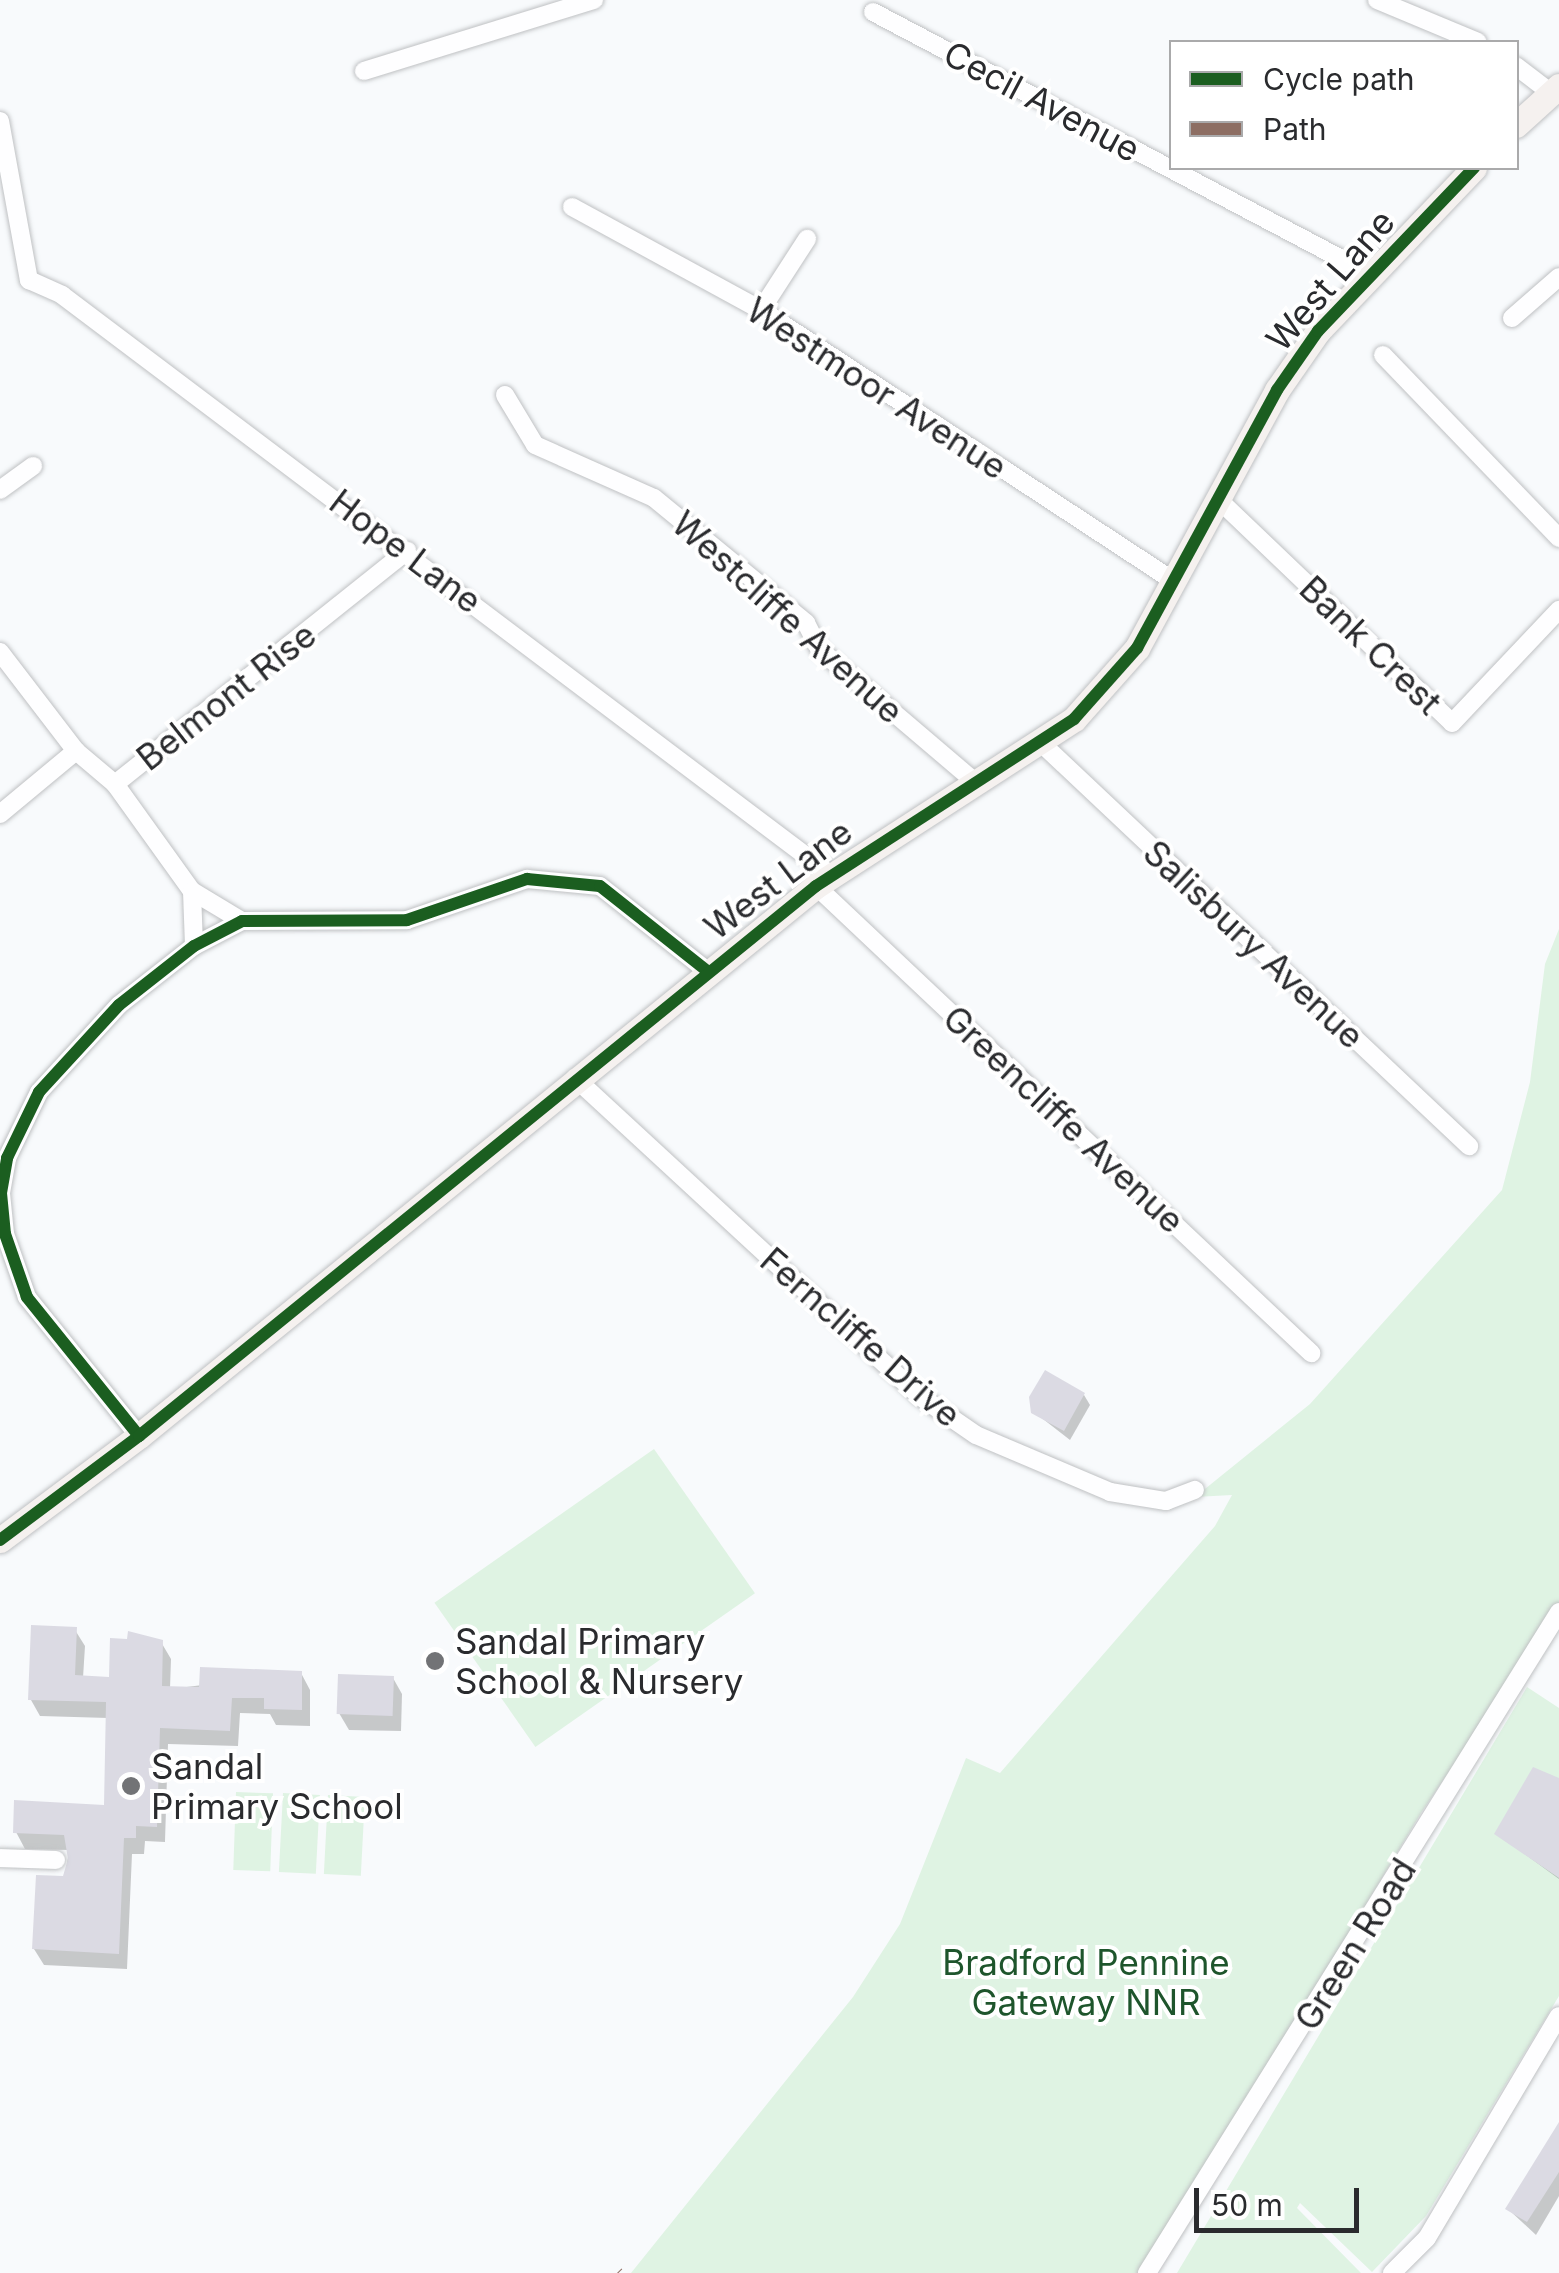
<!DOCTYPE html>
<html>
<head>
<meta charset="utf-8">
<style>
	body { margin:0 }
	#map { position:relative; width:1559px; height:2273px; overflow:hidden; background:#f8fafc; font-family:Inter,sans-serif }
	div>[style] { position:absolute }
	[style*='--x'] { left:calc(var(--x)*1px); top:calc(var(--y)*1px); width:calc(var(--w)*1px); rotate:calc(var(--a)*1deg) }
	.green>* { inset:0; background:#dff3e3; transform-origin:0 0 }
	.shadow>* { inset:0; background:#0003 }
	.building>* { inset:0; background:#dbdae3; transform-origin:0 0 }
	.roads { filter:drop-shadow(0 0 2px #bfc1c3) drop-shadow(0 0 2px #bfc1c3) }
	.street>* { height:18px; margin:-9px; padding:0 9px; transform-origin:9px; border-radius:9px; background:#fefeff }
	.secondary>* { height:25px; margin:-12.5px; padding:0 12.5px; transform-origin:12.5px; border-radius:12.5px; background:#f5f1ef }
	.quiet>* { height:10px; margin-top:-5px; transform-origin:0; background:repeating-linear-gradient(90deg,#8d6e63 0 20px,transparent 0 30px) }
	.cycleway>* { height:12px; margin:-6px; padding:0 6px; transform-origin:6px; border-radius:6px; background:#1b5e20 }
	.dots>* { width:28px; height:28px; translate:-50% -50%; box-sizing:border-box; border:5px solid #fff; border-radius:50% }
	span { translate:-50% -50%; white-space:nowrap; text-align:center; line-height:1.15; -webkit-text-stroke:8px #fff; paint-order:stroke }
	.street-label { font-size:35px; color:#2a2b2e }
	.poi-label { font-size:35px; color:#2a2b2e }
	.left { translate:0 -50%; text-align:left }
	.park-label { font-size:35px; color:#1e552c }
	.legend { position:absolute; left:1169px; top:40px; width:350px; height:130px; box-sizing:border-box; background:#fff; border:2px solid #aaaaab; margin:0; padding:12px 18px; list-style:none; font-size:30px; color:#2a2b2e }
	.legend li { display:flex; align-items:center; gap:20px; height:50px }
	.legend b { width:50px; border:2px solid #aaaaab }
	.scale { position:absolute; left:1194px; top:2188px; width:165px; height:45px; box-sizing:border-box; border:5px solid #2a2b2e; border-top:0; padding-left:12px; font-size:30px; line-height:35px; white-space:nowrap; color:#2a2b2e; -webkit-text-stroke:8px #fff; paint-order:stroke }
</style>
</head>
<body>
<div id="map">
	<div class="green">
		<div style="clip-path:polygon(1559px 929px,1559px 1609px,1421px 1813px,1144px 2273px,631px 2273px,853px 1997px,900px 1924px,966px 1758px,1000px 1773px,1215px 1526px,1232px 1495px,1195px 1497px,1310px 1404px,1502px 1190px,1530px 1082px,1545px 964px)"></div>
		<div style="left:654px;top:1449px;width:176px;height:268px;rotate:55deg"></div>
		<div style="clip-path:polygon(1527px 1687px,1559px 1708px,1559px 1996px,1426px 2216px,1372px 2272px,1300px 2203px,1297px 2208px,1361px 2273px,1177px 2273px)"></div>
		<div style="left:236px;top:1792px;width:37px;height:78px;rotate:2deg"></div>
		<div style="left:283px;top:1793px;width:37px;height:79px;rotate:3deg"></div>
		<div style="left:328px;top:1795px;width:37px;height:79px;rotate:3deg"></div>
	</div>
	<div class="shadow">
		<div style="clip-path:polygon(1084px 1395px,1090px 1405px,1070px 1440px,1034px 1412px)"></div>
		<div style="clip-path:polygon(75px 1630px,85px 1646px,83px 1678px,111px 1680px,161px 1642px,171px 1659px,170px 1689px,301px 1673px,310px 1690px,310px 1726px,276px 1725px,270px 1714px,240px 1713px,238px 1746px,168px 1744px,165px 1842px,145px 1841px,144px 1854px,132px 1854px,127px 1969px,44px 1965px,34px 1949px,65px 1878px,69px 1850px,25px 1849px,16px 1832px,106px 1807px,108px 1718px,40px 1716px,31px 1700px)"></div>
		<div style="clip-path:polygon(393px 1678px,402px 1694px,401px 1731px,349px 1730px,339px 1713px)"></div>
		<div style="clip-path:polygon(1559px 1780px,1559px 1879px,1497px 1834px)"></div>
		<div style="clip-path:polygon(1559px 2134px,1559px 2196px,1536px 2235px,1508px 2209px)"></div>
	</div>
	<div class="building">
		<div style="clip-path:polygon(1045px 1370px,1085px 1393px,1064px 1431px,1031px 1413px,1029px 1397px)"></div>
		<div style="clip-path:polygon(31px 1625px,77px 1627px,75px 1675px,109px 1677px,110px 1638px,127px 1639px,128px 1631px,163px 1640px,162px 1686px,199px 1687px,200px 1667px,302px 1671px,302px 1710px,264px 1709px,264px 1698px,232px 1698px,230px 1731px,160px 1728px,157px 1827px,136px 1826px,136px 1838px,124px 1838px,119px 1954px,32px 1949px,36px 1875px,63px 1876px,68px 1859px,64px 1835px,13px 1833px,14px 1800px,104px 1805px,106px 1702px,28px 1700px)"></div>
		<div style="left:338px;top:1674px;width:56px;height:40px;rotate:2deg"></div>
		<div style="clip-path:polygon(1533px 1767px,1559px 1778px,1559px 1878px,1494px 1834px)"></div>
		<div style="clip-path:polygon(1559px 2122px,1559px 2172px,1527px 2222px,1505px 2209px)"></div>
	</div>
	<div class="roads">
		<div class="street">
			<div style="--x:1377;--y:0;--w:109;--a:22.6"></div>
			<div style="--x:873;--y:12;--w:562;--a:27.8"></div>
			<div style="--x:1516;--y:66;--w:43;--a:37.4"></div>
			<div style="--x:364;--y:71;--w:241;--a:-17.2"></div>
			<div style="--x:0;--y:121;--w:162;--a:79.7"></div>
			<div style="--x:29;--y:280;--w:36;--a:24"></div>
			<div style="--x:62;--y:295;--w:963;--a:37.02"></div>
			<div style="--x:572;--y:207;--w:215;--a:28.6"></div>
			<div style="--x:761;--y:310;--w:495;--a:33.3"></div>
			<div style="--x:761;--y:310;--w:85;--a:-57.1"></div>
			<div style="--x:1512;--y:318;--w:62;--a:-41.1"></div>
			<div style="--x:1383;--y:355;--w:254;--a:46.1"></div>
			<div style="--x:505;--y:395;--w:58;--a:59"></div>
			<div style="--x:535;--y:445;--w:130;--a:24"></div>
			<div style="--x:654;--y:498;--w:197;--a:39.4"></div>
			<div style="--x:806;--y:623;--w:30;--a:63"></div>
			<div style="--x:820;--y:650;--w:202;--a:40.4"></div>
			<div style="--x:0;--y:490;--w:41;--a:-36"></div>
			<div style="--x:1220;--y:501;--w:321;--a:43.7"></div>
			<div style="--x:1452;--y:723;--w:156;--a:-46.6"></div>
			<div style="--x:0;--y:652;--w:125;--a:52.5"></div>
			<div style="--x:1039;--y:741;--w:591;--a:43.29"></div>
			<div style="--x:115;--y:784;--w:132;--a:54.3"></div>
			<div style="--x:0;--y:814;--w:99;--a:-39.7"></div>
			<div style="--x:76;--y:751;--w:51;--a:40.2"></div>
			<div style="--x:115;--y:784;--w:374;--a:-38.6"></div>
			<div style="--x:816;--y:886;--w:681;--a:43.33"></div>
			<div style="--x:194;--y:946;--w:55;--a:-92.1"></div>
			<div style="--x:192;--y:891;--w:58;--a:31"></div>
			<div style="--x:575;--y:1078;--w:467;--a:42.7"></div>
			<div style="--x:918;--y:1395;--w:70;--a:34.6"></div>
			<div style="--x:976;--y:1435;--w:146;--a:23"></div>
			<div style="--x:1110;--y:1492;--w:57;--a:9.1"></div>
			<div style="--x:1166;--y:1501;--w:31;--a:-21"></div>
			<div style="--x:139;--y:1436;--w:179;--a:-128.9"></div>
			<div style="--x:27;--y:1297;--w:67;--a:-109.2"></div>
			<div style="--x:5;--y:1234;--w:41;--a:-95.6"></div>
			<div style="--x:1;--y:1193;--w:36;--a:-80"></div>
			<div style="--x:7;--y:1158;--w:73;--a:-64.1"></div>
			<div style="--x:39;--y:1092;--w:118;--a:-47.4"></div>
			<div style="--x:119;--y:1005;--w:95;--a:-38.2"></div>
			<div style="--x:194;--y:946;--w:54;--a:-27.5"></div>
			<div style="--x:242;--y:921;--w:165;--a:-0.3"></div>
			<div style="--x:407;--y:920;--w:127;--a:-18.9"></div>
			<div style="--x:527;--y:879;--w:73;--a:5.5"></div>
			<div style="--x:600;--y:886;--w:135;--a:38.4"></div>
			<div style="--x:0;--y:1858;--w:56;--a:2"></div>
			<div style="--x:1147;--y:2273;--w:779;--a:-58.06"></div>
			<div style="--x:1392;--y:2273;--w:49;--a:-45"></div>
			<div style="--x:1427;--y:2238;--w:258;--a:-59.3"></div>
		</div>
		<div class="secondary">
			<div style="--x:1516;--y:125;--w:58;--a:-42.2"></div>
			<div style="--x:0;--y:1540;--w:174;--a:-36.8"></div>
			<div style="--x:139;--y:1436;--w:872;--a:-39.09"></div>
			<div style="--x:816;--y:886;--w:307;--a:-32.9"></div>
			<div style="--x:1074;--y:719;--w:95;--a:-48.4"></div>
			<div style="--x:1137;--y:648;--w:294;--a:-61.5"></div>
			<div style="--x:1277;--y:390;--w:72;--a:-55.2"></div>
			<div style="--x:1318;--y:331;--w:226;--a:-46.3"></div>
		</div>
	</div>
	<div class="quiet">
		<div style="--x:618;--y:2272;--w:1;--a:45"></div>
	</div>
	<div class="cycleway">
		<div style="--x:139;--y:1436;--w:179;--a:-128.9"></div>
		<div style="--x:27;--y:1297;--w:67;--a:-109.2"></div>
		<div style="--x:5;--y:1234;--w:41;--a:-95.6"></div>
		<div style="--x:1;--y:1193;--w:36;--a:-80"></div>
		<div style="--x:7;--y:1158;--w:73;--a:-64.1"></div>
		<div style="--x:39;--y:1092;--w:118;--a:-47.4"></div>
		<div style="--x:119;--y:1005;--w:95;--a:-38.2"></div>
		<div style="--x:194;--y:946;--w:54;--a:-27.5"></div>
		<div style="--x:242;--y:921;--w:165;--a:-0.3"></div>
		<div style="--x:407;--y:920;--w:127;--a:-18.9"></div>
		<div style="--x:527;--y:879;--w:73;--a:5.5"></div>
		<div style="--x:600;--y:886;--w:135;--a:38.4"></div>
		<div style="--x:0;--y:1540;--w:174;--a:-36.8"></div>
		<div style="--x:139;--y:1436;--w:872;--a:-39.09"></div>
		<div style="--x:816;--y:886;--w:307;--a:-32.9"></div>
		<div style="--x:1074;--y:719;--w:95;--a:-48.4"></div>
		<div style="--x:1137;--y:648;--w:294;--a:-61.5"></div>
		<div style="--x:1277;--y:390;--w:72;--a:-55.2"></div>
		<div style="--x:1318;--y:331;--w:226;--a:-46.3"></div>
	</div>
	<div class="dots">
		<div style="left:435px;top:1661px;background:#727376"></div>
		<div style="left:131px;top:1786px;background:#727376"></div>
	</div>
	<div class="street-label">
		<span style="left:1042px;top:101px;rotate:28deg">Cecil Avenue</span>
		<span style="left:1330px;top:280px;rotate:-49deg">West Lane</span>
		<span style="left:877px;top:388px;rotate:33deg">Westmoor Avenue</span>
		<span style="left:406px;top:551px;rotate:37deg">Hope Lane</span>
		<span style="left:788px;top:617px;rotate:42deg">Westcliffe Avenue</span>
		<span style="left:1371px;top:645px;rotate:44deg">Bank Crest</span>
		<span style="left:226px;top:696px;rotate:-38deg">Belmont Rise</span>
		<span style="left:778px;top:879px;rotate:-37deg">West Lane</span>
		<span style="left:1254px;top:944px;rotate:43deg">Salisbury Avenue</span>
		<span style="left:1064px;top:1119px;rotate:43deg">Greencliffe Avenue</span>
		<span style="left:861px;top:1337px;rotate:41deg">Ferncliffe Drive</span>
		<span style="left:1355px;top:1944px;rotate:-58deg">Green Road</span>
	</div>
	<div class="poi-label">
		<span class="left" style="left:455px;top:1661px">Sandal Primary<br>School &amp; Nursery</span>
		<span class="left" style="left:151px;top:1786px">Sandal<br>Primary School</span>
	</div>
	<div class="park-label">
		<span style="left:1086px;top:1982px">Bradford Pennine<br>Gateway NNR</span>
	</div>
	<ul class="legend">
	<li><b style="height:12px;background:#1b5e20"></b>Cycle path</li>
	<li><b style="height:12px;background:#8d6e63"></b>Path</li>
	</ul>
	<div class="scale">50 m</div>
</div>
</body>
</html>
